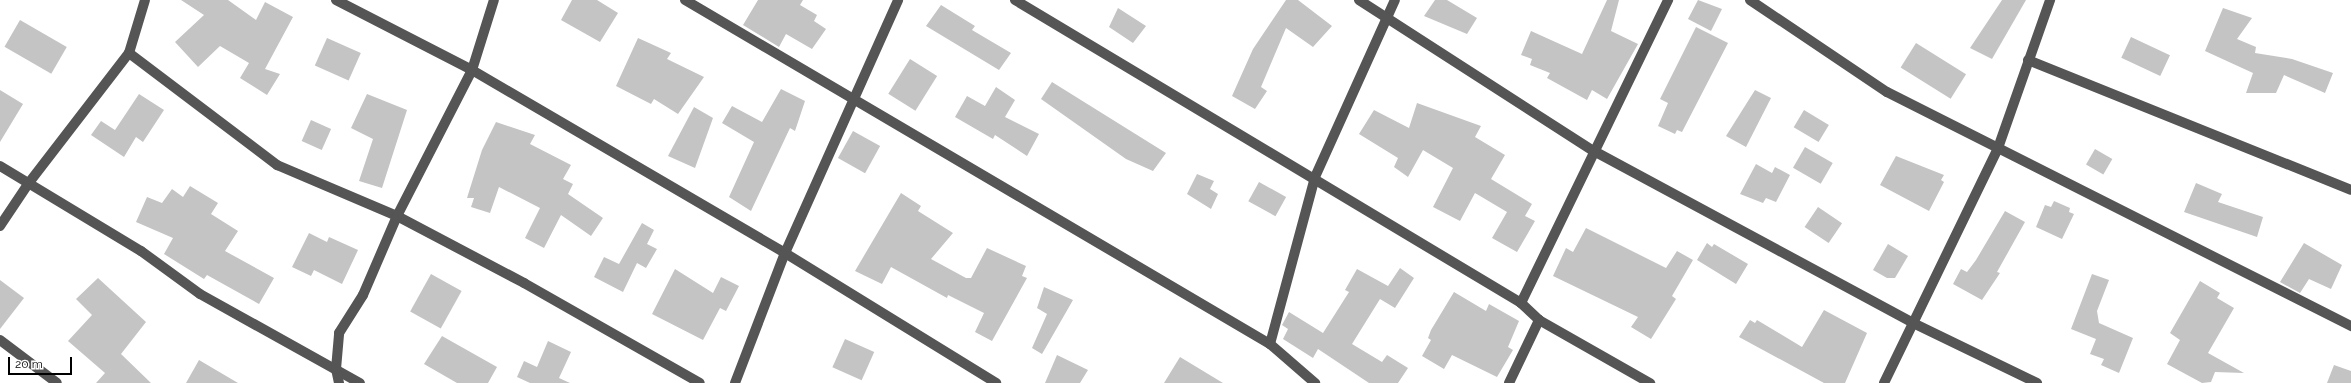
<!DOCTYPE html>
<html>
<head>
<meta charset="utf-8">
<style>
	body { margin:0 }
	#map { position:relative; width:2351px; height:383px; overflow:hidden; background:#fff; font-family:Raleway,sans-serif }
	div>[style] { position:absolute }
	[style*='--x'] { left:calc(var(--x)*1px); top:calc(var(--y)*1px); width:calc(var(--w)*1px); rotate:calc(var(--a)*1deg) }
	.building>* { inset:0; background:#c4c4c4; transform-origin:0 0 }
	.minor>* { height:10px; margin:-5px; padding:0 5px; transform-origin:5px; border-radius:5px; background:#555 }
	span { translate:-50% -50%; white-space:nowrap; text-align:center; line-height:1.15; -webkit-text-stroke:4px #fff; paint-order:stroke }
	.scale { position:absolute; left:8px; top:357px; width:64px; height:18px; box-sizing:border-box; border:2px solid #000; border-top:0; padding-left:5px; font-size:12px; line-height:14px; white-space:nowrap; color:#000; -webkit-text-stroke:3px #fff; paint-order:stroke }
</style>
</head>
<body>
<div id="map">
	<div class="building">
		<div style="clip-path:polygon(181px 0,228px 0,256px 20px,265px 2px,293px 17px,265px 69px,280px 74px,267px 95px,240px 78px,249px 63px,220px 46px,198px 67px,175px 42px,204px 15px)"></div>
		<div style="clip-path:polygon(572px 0,597px 0,618px 13px,600px 42px,561px 20px)"></div>
		<div style="clip-path:polygon(758px 0,803px 0,800px 5px,817px 15px,814px 21px,826px 29px,812px 49px,786px 34px,779px 47px,743px 25px)"></div>
		<div style="clip-path:polygon(1286px 0,1298px 0,1332px 26px,1313px 47px,1286px 28px,1261px 87px,1267px 91px,1255px 109px,1232px 96px,1253px 49px)"></div>
		<div style="clip-path:polygon(1435px 0,1447px 0,1477px 18px,1467px 34px,1424px 16px)"></div>
		<div style="clip-path:polygon(1607px 0,1619px 0,1611px 31px,1638px 44px,1607px 99px,1592px 90px,1587px 100px,1547px 78px,1550px 73px,1530px 65px,1532px 59px,1521px 55px,1531px 31px,1582px 54px)"></div>
		<div style="clip-path:polygon(1698px 0,1722px 9px,1711px 31px,1688px 19px)"></div>
		<div style="clip-path:polygon(2002px 0,2026px 0,1992px 59px,1970px 48px)"></div>
		<div style="clip-path:polygon(941px 5px,975px 26px,972px 30px,1011px 53px,999px 70px,926px 26px)"></div>
		<div style="clip-path:polygon(1118px 8px,1146px 26px,1133px 43px,1109px 27px)"></div>
		<div style="clip-path:polygon(2223px 8px,2252px 18px,2237px 39px,2256px 47px,2255px 53px,2292px 59px,2333px 73px,2325px 93px,2284px 75px,2276px 93px,2246px 93px,2253px 73px,2205px 51px)"></div>
		<div style="left:20px;top:20px;width:54px;height:31px;rotate:30deg"></div>
		<div style="clip-path:polygon(1696px 27px,1728px 43px,1682px 132px,1677px 130px,1675px 134px,1658px 126px,1668px 103px,1660px 99px)"></div>
		<div style="left:2131px;top:37px;width:43px;height:23px;rotate:25deg"></div>
		<div style="left:327px;top:38px;width:37px;height:30px;rotate:24deg"></div>
		<div style="clip-path:polygon(638px 38px,671px 53px,667px 59px,704px 77px,678px 114px,654px 99px,651px 104px,616px 86px)"></div>
		<div style="left:1916px;top:43px;width:59px;height:29px;rotate:32deg"></div>
		<div style="left:910px;top:59px;width:32px;height:41px;rotate:32deg"></div>
		<div style="clip-path:polygon(1052px 82px,1166px 153px,1153px 171px,1126px 159px,1041px 99px)"></div>
		<div style="clip-path:polygon(996px 87px,1015px 100px,1005px 117px,1039px 134px,1027px 156px,995px 135px,993px 139px,955px 117px,967px 96px,985px 106px)"></div>
		<div style="clip-path:polygon(781px 89px,805px 101px,795px 131px,790px 128px,751px 211px,729px 197px,754px 142px,722px 123px,732px 106px,762px 122px)"></div>
		<div style="clip-path:polygon(0 90px,23px 104px,0 142px)"></div>
		<div style="clip-path:polygon(1755px 90px,1771px 98px,1746px 147px,1726px 136px)"></div>
		<div style="clip-path:polygon(139px 94px,164px 110px,143px 142px,136px 137px,124px 157px,91px 135px,101px 121px,115px 130px)"></div>
		<div style="clip-path:polygon(367px 94px,407px 110px,382px 188px,359px 181px,373px 139px,351px 128px)"></div>
		<div style="clip-path:polygon(1417px 103px,1481px 126px,1475px 137px,1505px 155px,1491px 179px,1532px 204px,1525px 216px,1535px 221px,1517px 252px,1492px 238px,1507px 212px,1475px 193px,1460px 221px,1433px 207px,1453px 168px,1423px 150px,1408px 177px,1394px 167px,1398px 158px,1359px 134px,1374px 110px,1409px 128px)"></div>
		<div style="clip-path:polygon(694px 107px,713px 118px,695px 168px,668px 156px)"></div>
		<div style="left:1804px;top:110px;width:29px;height:20px;rotate:31deg"></div>
		<div style="left:311px;top:120px;width:22px;height:23px;rotate:24deg"></div>
		<div style="clip-path:polygon(496px 122px,535px 135px,530px 144px,571px 165px,563px 179px,573px 184px,568px 194px,603px 218px,591px 236px,561px 215px,544px 248px,525px 238px,540px 208px,499px 187px,490px 213px,471px 207px,474px 198px,467px 198px,482px 150px)"></div>
		<div style="left:853px;top:131px;width:31px;height:31px;rotate:29deg"></div>
		<div style="left:1805px;top:147px;width:32px;height:24px;rotate:30deg"></div>
		<div style="left:2095px;top:149px;width:20px;height:18px;rotate:30deg"></div>
		<div style="clip-path:polygon(1896px 156px,1944px 175px,1941px 180px,1944px 182px,1929px 211px,1880px 185px)"></div>
		<div style="clip-path:polygon(1756px 164px,1772px 173px,1775px 167px,1790px 175px,1776px 202px,1766px 198px,1763px 203px,1740px 194px)"></div>
		<div style="clip-path:polygon(1197px 174px,1214px 181px,1210px 189px,1218px 194px,1211px 209px,1187px 194px)"></div>
		<div style="left:1259px;top:182px;width:31px;height:22px;rotate:29deg"></div>
		<div style="clip-path:polygon(2196px 183px,2222px 194px,2218px 202px,2263px 217px,2257px 237px,2184px 212px)"></div>
		<div style="clip-path:polygon(190px 186px,218px 203px,211px 214px,238px 231px,225px 251px,274px 278px,259px 304px,207px 275px,204px 279px,164px 254px,173px 238px,136px 222px,147px 197px,162px 203px,172px 189px,183px 197px)"></div>
		<div style="clip-path:polygon(901px 193px,921px 206px,918px 211px,953px 233px,931px 259px,966px 278px,971px 278px,987px 248px,1026px 266px,1022px 276px,1027px 278px,992px 341px,975px 332px,984px 313px,948px 295px,947px 298px,891px 267px,882px 284px,855px 271px)"></div>
		<div style="clip-path:polygon(2054px 201px,2070px 208px,2069px 212px,2074px 214px,2062px 239px,2036px 227px,2045px 205px,2051px 207px)"></div>
		<div style="left:1818px;top:207px;width:29px;height:24px;rotate:34deg"></div>
		<div style="clip-path:polygon(2005px 211px,2025px 222px,1997px 272px,2000px 273px,1982px 300px,1953px 284px,1961px 269px,1967px 272px,1976px 260px)"></div>
		<div style="clip-path:polygon(642px 223px,654px 230px,647px 244px,657px 249px,646px 268px,637px 263px,623px 292px,594px 277px,604px 257px,619px 264px)"></div>
		<div style="clip-path:polygon(1586px 228px,1666px 268px,1677px 251px,1693px 260px,1672px 296px,1676px 299px,1651px 339px,1631px 327px,1638px 317px,1553px 276px,1566px 248px,1573px 252px)"></div>
		<div style="clip-path:polygon(309px 233px,327px 242px,329px 237px,358px 250px,342px 284px,314px 270px,311px 276px,292px 267px)"></div>
		<div style="clip-path:polygon(1707px 243px,1712px 247px,1714px 244px,1748px 264px,1736px 284px,1697px 260px)"></div>
		<div style="clip-path:polygon(2304px 243px,2342px 265px,2331px 289px,2309px 279px,2300px 293px,2280px 282px)"></div>
		<div style="clip-path:polygon(1888px 244px,1908px 256px,1895px 278px,1887px 278px,1873px 270px)"></div>
		<div style="clip-path:polygon(1400px 268px,1414px 278px,1395px 308px,1380px 299px,1352px 344px,1382px 362px,1387px 355px,1408px 368px,1398px 383px,1369px 383px,1318px 349px,1313px 358px,1283px 339px,1288px 329px,1282px 325px,1289px 312px,1323px 333px,1349px 292px,1345px 290px,1357px 269px,1388px 286px)"></div>
		<div style="clip-path:polygon(675px 269px,713px 293px,721px 277px,739px 286px,726px 311px,720px 308px,703px 340px,652px 314px)"></div>
		<div style="left:431px;top:274px;width:35px;height:43px;rotate:29deg"></div>
		<div style="clip-path:polygon(2092px 274px,2109px 280px,2097px 311px,2099px 323px,2133px 338px,2119px 373px,2101px 365px,2104px 359px,2090px 354px,2096px 339px,2071px 329px)"></div>
		<div style="clip-path:polygon(98px 278px,146px 322px,121px 354px,151px 383px,96px 383px,105px 373px,68px 341px,92px 315px,76px 299px)"></div>
		<div style="clip-path:polygon(0 280px,24px 298px,0 329px)"></div>
		<div style="clip-path:polygon(2200px 281px,2220px 293px,2217px 298px,2234px 308px,2208px 353px,2244px 373px,2215px 372px,2211px 382px,2202px 383px,2167px 364px,2180px 340px,2170px 333px)"></div>
		<div style="clip-path:polygon(1044px 287px,1073px 300px,1042px 354px,1032px 348px,1047px 314px,1037px 308px)"></div>
		<div style="clip-path:polygon(1454px 292px,1486px 311px,1489px 304px,1519px 321px,1508px 347px,1513px 350px,1497px 377px,1452px 355px,1444px 369px,1422px 356px,1431px 340px,1428px 338px,1431px 330px)"></div>
		<div style="clip-path:polygon(1824px 310px,1867px 333px,1845px 383px,1824px 383px,1739px 337px,1750px 320px,1755px 323px,1757px 320px,1802px 347px)"></div>
		<div style="clip-path:polygon(442px 336px,497px 367px,488px 383px,457px 383px,424px 364px)"></div>
		<div style="left:845px;top:339px;width:32px;height:31px;rotate:24deg"></div>
		<div style="clip-path:polygon(548px 341px,571px 352px,559px 378px,570px 383px,530px 383px,517px 377px,524px 361px,537px 367px)"></div>
		<div style="clip-path:polygon(1057px 355px,1088px 370px,1080px 383px,1045px 383px)"></div>
		<div style="clip-path:polygon(1180px 357px,1223px 383px,1164px 383px)"></div>
		<div style="clip-path:polygon(199px 360px,238px 383px,186px 383px)"></div>
		<div style="clip-path:polygon(2334px 365px,2351px 371px,2351px 383px,2327px 383px)"></div>
	</div>
	<div class="minor">
		<div style="--x:336;--y:0;--w:153;--a:27.2"></div>
		<div style="--x:472;--y:70;--w:363;--a:30.3"></div>
		<div style="--x:785;--y:253;--w:248;--a:31.6"></div>
		<div style="--x:685;--y:0;--w:679;--a:30.46"></div>
		<div style="--x:1270;--y:344;--w:173;--a:-74.9"></div>
		<div style="--x:1315;--y:177;--w:194;--a:-65.7"></div>
		<div style="--x:1015;--y:0;--w:590;--a:30.91"></div>
		<div style="--x:1521;--y:303;--w:25;--a:43"></div>
		<div style="--x:1539;--y:320;--w:128;--a:29.6"></div>
		<div style="--x:1359;--y:0;--w:277;--a:32.8"></div>
		<div style="--x:1592;--y:150;--w:362;--a:28.3"></div>
		<div style="--x:1911;--y:322;--w:140;--a:25.8"></div>
		<div style="--x:1750;--y:0;--w:165;--a:33.9"></div>
		<div style="--x:1887;--y:92;--w:520;--a:26.76"></div>
		<div style="--x:129;--y:53;--w:186;--a:37.1"></div>
		<div style="--x:277;--y:165;--w:130;--a:23"></div>
		<div style="--x:397;--y:216;--w:144;--a:27.8"></div>
		<div style="--x:524;--y:283;--w:202;--a:29.6"></div>
		<div style="--x:2028;--y:60;--w:348;--a:21.9"></div>
		<div style="--x:0;--y:166;--w:165;--a:31.1"></div>
		<div style="--x:141;--y:251;--w:73;--a:36.1"></div>
		<div style="--x:200;--y:294;--w:183;--a:29.1"></div>
		<div style="--x:0;--y:226;--w:50;--a:-56.3"></div>
		<div style="--x:28;--y:184;--w:165;--a:-52.4"></div>
		<div style="--x:129;--y:53;--w:55;--a:-73.2"></div>
		<div style="--x:1521;--y:303;--w:337;--a:-64.1"></div>
		<div style="--x:0;--y:340;--w:71;--a:37"></div>
		<div style="--x:1270;--y:344;--w:60;--a:40.9"></div>
		<div style="--x:339;--y:383;--w:14;--a:-102"></div>
		<div style="--x:336;--y:369;--w:36;--a:-85"></div>
		<div style="--x:339;--y:333;--w:45;--a:-57.7"></div>
		<div style="--x:363;--y:295;--w:86;--a:-66.7"></div>
		<div style="--x:397;--y:216;--w:164;--a:-62.8"></div>
		<div style="--x:472;--y:70;--w:73;--a:-72.6"></div>
		<div style="--x:735;--y:383;--w:139;--a:-69"></div>
		<div style="--x:785;--y:253;--w:277;--a:-65.9"></div>
		<div style="--x:1509;--y:383;--w:70;--a:-64.5"></div>
		<div style="--x:1884;--y:383;--w:261;--a:-64.1"></div>
		<div style="--x:1998;--y:148;--w:157;--a:-70.6"></div>
	</div>
	<div class="scale">20 m</div>
</div>
</body>
</html>
